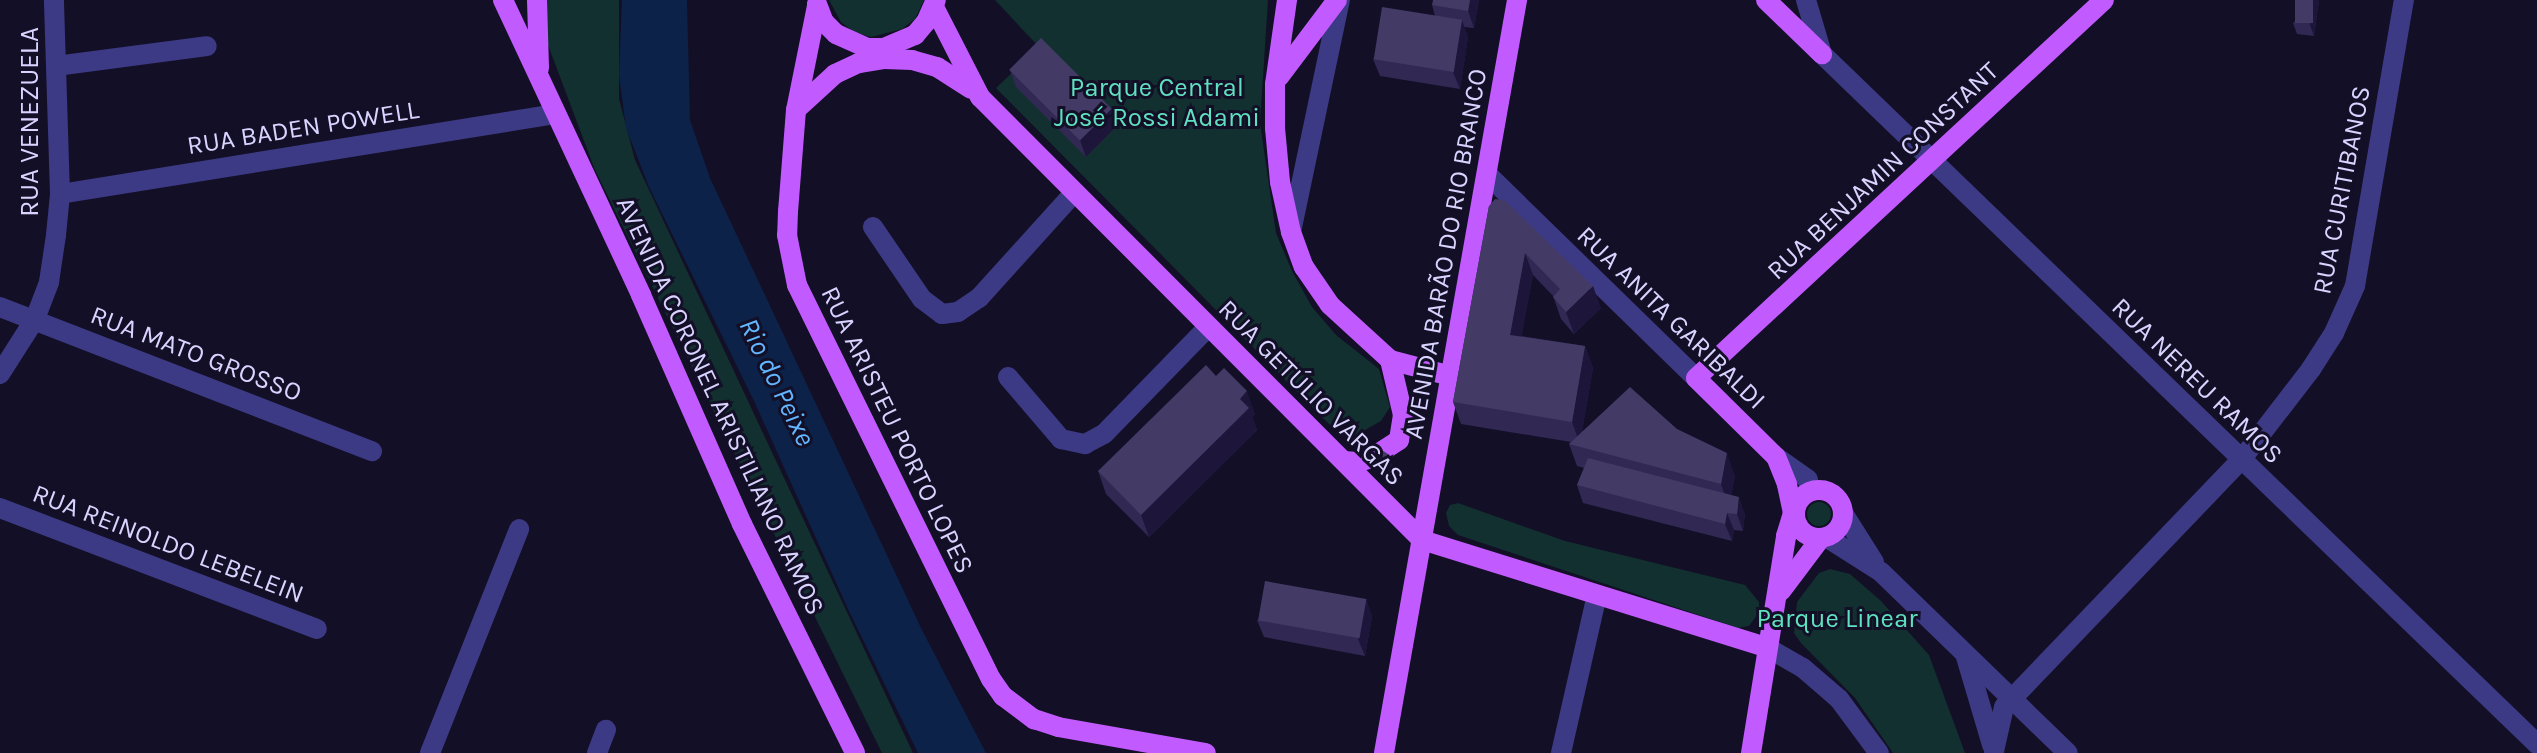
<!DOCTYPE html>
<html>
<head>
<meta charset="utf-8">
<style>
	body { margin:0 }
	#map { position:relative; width:2537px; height:753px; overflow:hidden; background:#130f26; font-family:Karla,sans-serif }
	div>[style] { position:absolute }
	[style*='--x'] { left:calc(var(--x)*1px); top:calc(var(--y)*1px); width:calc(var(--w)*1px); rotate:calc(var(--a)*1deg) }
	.green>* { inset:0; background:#12302f }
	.round { border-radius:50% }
	.water>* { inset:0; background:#0c2248 }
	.minor>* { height:20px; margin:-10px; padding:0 10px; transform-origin:10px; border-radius:10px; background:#3d3a85 }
	.major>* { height:20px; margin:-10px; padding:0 10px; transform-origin:10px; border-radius:10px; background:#c25bff }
	.major>.ring { margin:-10px; padding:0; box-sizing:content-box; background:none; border:20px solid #c25bff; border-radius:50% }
	.wall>* { inset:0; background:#312854 }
	.shaded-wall>* { inset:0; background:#1d163a }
	.building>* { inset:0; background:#433a66; transform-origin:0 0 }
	span { translate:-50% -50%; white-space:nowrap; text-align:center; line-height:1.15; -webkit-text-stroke:6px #130f26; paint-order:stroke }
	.park-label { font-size:26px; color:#5fe0c0 }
	.street-label { font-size:26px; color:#d9d4ff }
	.water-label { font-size:28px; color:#62b6ff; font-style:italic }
</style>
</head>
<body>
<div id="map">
	<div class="green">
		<div style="clip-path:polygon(546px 0,619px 0,619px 99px,635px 160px,913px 753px,882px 753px,595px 170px,545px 37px)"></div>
		<div style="clip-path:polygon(829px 0,924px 0,915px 19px,902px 29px,871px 37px,854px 32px,841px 22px)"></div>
		<div style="clip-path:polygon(995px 0,1268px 0,1260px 123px,1276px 233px,1292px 271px,1312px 307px,1336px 335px,1379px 369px,1390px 407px,1381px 421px,1356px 435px,1331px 426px,996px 88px,1039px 47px)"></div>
		<div class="round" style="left:1807px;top:502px;width:24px;height:24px"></div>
		<div style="clip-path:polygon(1458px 503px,1565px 541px,1745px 585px,1759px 602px,1759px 612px,1749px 626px,1738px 628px,1458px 535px,1449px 526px,1446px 513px,1450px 505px)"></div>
		<div style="clip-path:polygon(1830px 569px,1850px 574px,1881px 601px,1929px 655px,1965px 753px,1893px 753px,1855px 698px,1801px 643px,1794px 633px,1797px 602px,1819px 573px)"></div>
	</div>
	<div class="water">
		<div style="clip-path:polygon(622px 0,687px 0,690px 120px,710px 178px,922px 630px,986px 753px,918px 753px,848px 609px,754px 401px,649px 187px,626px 128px,619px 75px)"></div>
	</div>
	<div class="minor">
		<div style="--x:1806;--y:0;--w:56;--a:73.5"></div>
		<div style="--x:1822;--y:54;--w:994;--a:43.98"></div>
		<div style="--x:56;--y:66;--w:152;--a:-7.5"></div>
		<div style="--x:1488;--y:175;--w:291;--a:44.3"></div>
		<div style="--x:60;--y:194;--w:501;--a:-9.18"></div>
		<div style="--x:873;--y:227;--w:87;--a:55.8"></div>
		<div style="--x:922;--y:299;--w:25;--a:37"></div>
		<div style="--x:942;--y:314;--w:16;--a:-7"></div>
		<div style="--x:958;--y:312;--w:25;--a:-34"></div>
		<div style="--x:979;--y:298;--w:140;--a:-47.9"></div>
		<div style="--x:1291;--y:232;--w:237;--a:-78.1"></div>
		<div style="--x:0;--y:307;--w:399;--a:21.2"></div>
		<div style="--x:0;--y:374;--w:65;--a:-57.5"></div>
		<div style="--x:35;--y:319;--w:40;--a:-69"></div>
		<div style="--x:49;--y:282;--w:48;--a:-81.5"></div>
		<div style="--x:56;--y:235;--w:41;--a:-84.4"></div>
		<div style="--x:60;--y:194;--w:194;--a:-91.8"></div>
		<div style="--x:1008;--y:377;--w:82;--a:49.5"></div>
		<div style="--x:1061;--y:439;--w:25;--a:12"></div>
		<div style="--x:1085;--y:444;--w:21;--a:-28"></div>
		<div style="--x:1104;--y:434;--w:149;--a:-45.8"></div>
		<div style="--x:1776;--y:457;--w:39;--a:35"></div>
		<div style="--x:0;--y:508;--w:339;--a:20.9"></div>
		<div style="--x:1843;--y:513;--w:58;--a:57.7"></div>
		<div style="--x:1826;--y:537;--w:65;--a:32.5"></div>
		<div style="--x:1881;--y:572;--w:260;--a:44.1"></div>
		<div style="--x:1768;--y:648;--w:40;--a:29.7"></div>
		<div style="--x:1803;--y:668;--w:48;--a:40.7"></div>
		<div style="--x:1839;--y:699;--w:67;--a:53.5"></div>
		<div style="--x:1966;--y:657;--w:92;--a:73.5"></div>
		<div style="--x:1994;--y:751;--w:45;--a:-77.2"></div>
		<div style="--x:2004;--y:707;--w:342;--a:-46.2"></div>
		<div style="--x:2241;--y:460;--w:115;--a:-52.4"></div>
		<div style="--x:2311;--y:369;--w:43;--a:-57.4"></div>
		<div style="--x:2334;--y:333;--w:51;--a:-65.9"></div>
		<div style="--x:2355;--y:286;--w:290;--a:-80.3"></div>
		<div style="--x:430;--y:753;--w:241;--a:-68.3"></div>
		<div style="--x:597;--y:753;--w:25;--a:-69"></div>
		<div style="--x:1561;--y:753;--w:162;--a:-77.2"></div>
	</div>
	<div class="major">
		<div style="--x:503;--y:0;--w:326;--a:64.9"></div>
		<div style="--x:641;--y:295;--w:250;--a:66.2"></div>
		<div style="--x:742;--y:524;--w:255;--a:63.7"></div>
		<div style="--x:537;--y:0;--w:68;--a:88.3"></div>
		<div style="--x:1287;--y:0;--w:85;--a:98.1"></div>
		<div style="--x:1275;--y:84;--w:44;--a:90"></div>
		<div style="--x:1275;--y:128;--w:54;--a:84.7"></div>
		<div style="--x:1280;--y:182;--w:51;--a:77.6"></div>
		<div style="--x:1291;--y:232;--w:37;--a:70"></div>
		<div style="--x:1304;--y:267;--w:46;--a:55.6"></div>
		<div style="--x:1330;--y:305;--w:81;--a:42.5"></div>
		<div style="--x:1390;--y:360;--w:63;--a:14.7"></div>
		<div style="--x:1766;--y:0;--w:78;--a:44"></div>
		<div style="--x:817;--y:4;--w:19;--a:69"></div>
		<div style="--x:824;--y:22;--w:17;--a:45"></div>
		<div style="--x:836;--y:34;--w:34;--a:24"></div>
		<div style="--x:867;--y:48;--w:17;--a:0"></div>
		<div style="--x:884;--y:48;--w:34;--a:-23"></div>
		<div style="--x:915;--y:35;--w:17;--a:-50"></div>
		<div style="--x:926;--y:22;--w:24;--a:-66"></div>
		<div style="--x:817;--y:6;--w:106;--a:101.4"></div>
		<div style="--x:796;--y:110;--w:101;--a:94.5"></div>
		<div style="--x:788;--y:211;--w:24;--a:92"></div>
		<div style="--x:787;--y:235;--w:51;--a:78.7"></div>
		<div style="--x:797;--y:285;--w:439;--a:63.8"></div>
		<div style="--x:991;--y:679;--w:21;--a:55"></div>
		<div style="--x:1003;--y:696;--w:39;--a:37"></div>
		<div style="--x:1034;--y:719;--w:25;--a:18"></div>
		<div style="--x:1058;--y:727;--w:150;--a:10"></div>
		<div style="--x:934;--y:7;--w:101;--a:62.9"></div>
		<div style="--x:980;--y:97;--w:626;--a:45.06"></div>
		<div style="--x:1422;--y:540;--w:362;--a:17.3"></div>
		<div style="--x:1279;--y:77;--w:96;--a:-53"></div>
		<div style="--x:799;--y:107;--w:49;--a:-42.5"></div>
		<div style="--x:835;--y:74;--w:26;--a:-25"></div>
		<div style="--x:859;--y:63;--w:26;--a:-9"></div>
		<div style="--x:885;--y:59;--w:27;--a:2"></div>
		<div style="--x:912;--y:60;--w:26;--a:16"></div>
		<div style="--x:937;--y:67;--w:40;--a:32.9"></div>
		<div style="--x:1344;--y:461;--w:16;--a:4"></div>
		<div style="--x:1360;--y:462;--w:14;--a:-21"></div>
		<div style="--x:1373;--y:457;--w:31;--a:-33"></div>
		<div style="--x:1399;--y:440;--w:25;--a:-81"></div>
		<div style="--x:1403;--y:415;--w:57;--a:-103.3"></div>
		<div class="ring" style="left:1795px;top:490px;width:28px;height:28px"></div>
		<div style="--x:1781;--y:591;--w:66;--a:-53"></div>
		<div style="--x:1384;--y:753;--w:765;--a:-79.98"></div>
		<div style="--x:1751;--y:753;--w:220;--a:-80.8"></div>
		<div style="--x:1786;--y:536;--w:24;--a:-73"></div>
		<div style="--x:1793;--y:513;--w:30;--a:-102"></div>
		<div style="--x:1787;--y:484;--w:29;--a:-112"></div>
		<div style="--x:1776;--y:457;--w:112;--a:-135.4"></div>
		<div style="--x:1696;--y:378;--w:556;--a:-42.81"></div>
	</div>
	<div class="wall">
		<div style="clip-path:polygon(1479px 0,1474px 28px,1464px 27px,1468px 37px,1460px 89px,1380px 76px,1373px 59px,1435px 16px,1432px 5px)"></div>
		<div style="clip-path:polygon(2319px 0,2314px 36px,2297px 34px,2293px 23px)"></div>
		<div style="clip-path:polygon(1010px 70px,1117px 126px,1086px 157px,1016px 87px)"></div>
		<div style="clip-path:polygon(1489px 206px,1601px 308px,1574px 334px,1561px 319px,1553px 296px,1533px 275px,1521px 336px,1585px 346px,1593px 368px,1582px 431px,1677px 429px,1735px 476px,1731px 495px,1745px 514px,1743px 531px,1734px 530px,1732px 541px,1583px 503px,1577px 485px,1584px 468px,1577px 466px,1569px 444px,1571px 442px,1461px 424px,1453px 402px)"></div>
		<div style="clip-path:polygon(1255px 414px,1252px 417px,1257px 430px,1149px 537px,1106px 494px,1098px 471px)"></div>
		<div style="clip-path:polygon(1388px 454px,1396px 476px,1392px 484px,1384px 479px,1376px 457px)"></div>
		<div style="clip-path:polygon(1366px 599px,1372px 617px,1365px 656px,1264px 637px,1257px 620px)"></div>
	</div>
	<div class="shaded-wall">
		<div style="clip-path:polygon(1470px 0,1479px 0,1474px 28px,1468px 11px)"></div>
		<div style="clip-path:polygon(2313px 0,2319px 0,2314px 36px,2310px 25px)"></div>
		<div style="clip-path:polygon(1462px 20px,1468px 37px,1460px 89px,1453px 72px)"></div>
		<div style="clip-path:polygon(1111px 109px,1117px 126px,1086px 157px,1080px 140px)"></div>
		<div style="clip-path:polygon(1525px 253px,1533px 275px,1518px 357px,1510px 335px)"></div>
		<div style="clip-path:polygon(1593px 286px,1601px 308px,1574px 334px,1566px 312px)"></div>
		<div style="clip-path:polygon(1585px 346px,1593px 368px,1580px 444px,1572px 422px)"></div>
		<div style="clip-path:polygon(1247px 391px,1255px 414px,1252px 417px,1257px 430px,1149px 537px,1141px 515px)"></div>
		<div style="clip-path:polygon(1727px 453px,1735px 476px,1729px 507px,1721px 484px)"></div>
		<div style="clip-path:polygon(1388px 454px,1396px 476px,1392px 484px,1384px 462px)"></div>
		<div style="clip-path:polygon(1739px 497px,1745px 514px,1743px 531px,1737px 514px)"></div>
		<div style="clip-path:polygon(1727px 513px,1734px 530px,1732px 541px,1725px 524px)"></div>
		<div style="clip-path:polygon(1366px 599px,1372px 617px,1365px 656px,1358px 639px)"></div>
	</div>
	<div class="building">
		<div style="clip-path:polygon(1433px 0,1470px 0,1468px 11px,1432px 5px)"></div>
		<div style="left:2295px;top:0;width:18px;height:23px"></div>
		<div style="left:1382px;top:7px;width:81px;height:53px;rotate:9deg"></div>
		<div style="left:1041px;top:38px;width:100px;height:45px;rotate:45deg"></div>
		<div style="clip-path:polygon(1495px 199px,1504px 200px,1593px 286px,1566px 312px,1553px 297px,1560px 289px,1525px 253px,1510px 335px,1585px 346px,1572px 422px,1453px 402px,1489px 206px)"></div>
		<div style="clip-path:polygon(1206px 365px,1216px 376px,1224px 368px,1247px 391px,1240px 399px,1249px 408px,1141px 515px,1098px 471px)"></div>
		<div style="clip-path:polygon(1630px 387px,1677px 429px,1727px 453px,1721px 484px,1569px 444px)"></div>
		<div style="clip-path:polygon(1380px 449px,1388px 454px,1384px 462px,1376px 457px)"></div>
		<div style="clip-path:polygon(1588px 458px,1739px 497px,1737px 514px,1727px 513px,1725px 524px,1577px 485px)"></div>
		<div style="left:1265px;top:581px;width:103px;height:40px;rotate:10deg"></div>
	</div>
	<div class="park-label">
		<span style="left:1157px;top:103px">Parque Central<br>José Rossi Adami</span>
		<span style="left:1837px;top:619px">Parque Linear</span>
	</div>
	<div class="street-label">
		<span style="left:30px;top:122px;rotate:-90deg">RUA VENEZUELA</span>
		<span style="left:303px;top:128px;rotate:-9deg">RUA BADEN POWELL</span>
		<span style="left:1883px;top:171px;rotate:-43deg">RUA BENJAMIN CONSTANT</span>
		<span style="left:2342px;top:190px;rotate:-79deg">RUA CURITIBANOS</span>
		<span style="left:1446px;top:254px;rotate:-80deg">AVENIDA BARÃO DO RIO BRANCO</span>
		<span style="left:1671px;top:318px;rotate:44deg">RUA ANITA GARIBALDI</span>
		<span style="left:196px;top:354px;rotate:21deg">RUA MATO GROSSO</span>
		<span style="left:2197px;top:381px;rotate:44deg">RUA NEREU RAMOS</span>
		<span style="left:1311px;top:393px;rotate:45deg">RUA GETÚLIO VARGAS</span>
		<span style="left:720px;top:406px;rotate:65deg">AVENIDA CORONEL ARISTILIANO RAMOS</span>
		<span style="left:897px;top:430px;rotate:64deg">RUA ARISTEU PORTO LOPES</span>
		<span style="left:168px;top:544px;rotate:21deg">RUA REINOLDO LEBELEIN</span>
	</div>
	<div class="water-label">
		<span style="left:777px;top:382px;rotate:64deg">Rio do Peixe</span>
	</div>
</div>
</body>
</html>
